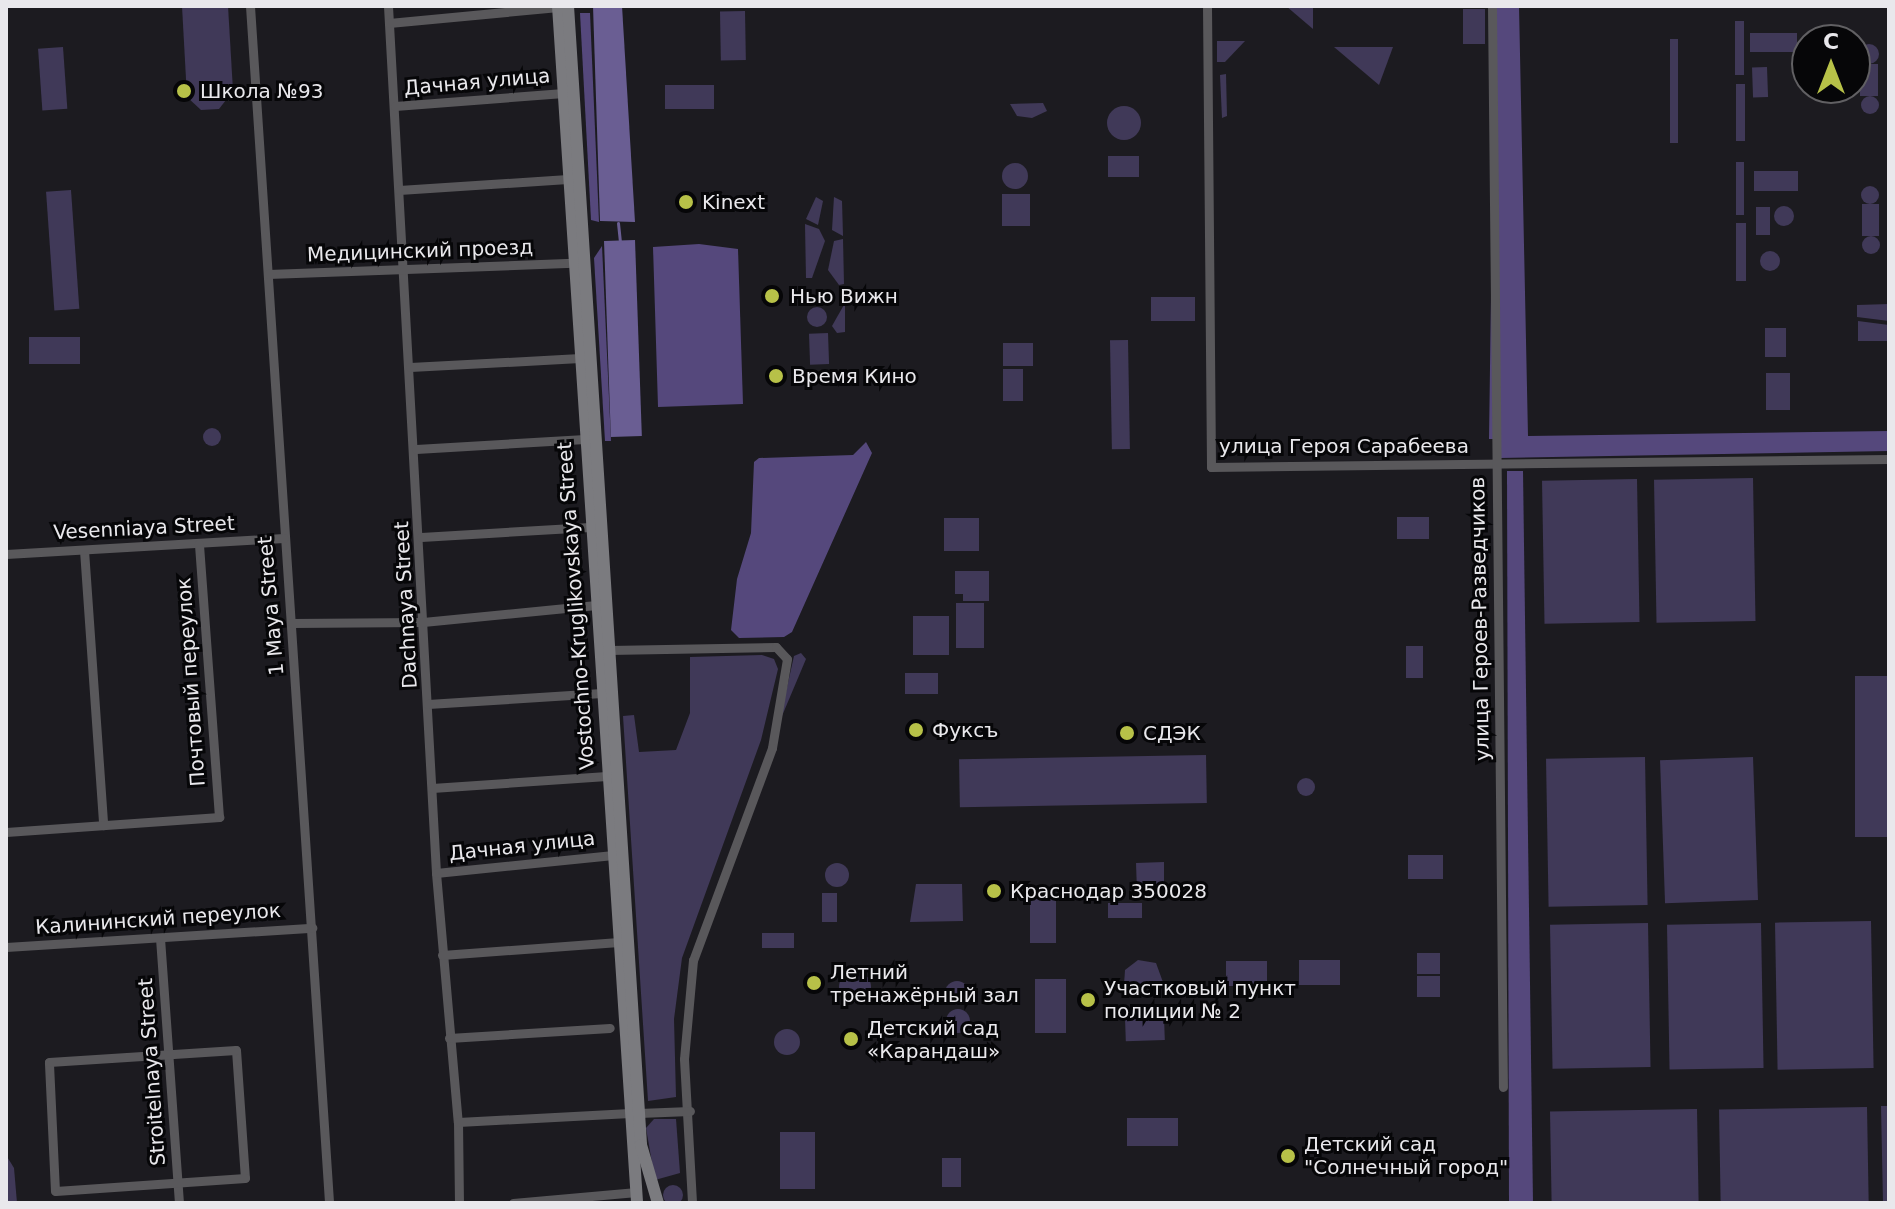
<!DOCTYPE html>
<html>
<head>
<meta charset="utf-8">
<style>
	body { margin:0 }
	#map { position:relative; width:1895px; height:1209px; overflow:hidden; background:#1c1b20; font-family:"DejaVu Sans",sans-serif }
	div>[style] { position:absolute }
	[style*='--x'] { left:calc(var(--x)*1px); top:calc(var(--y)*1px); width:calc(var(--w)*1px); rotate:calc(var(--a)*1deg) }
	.green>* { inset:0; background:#403958; transform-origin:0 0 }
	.round { border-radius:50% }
	.forest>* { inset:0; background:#55487c }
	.water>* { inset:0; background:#6a5e93; transform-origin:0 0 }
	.stream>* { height:3px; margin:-1.5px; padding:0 1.5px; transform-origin:1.5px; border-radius:1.5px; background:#6a5e93 }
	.street>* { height:9px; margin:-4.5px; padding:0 4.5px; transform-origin:4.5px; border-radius:4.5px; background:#59585b }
	.secondary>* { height:12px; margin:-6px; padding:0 6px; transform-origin:6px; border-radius:6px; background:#7b7b7f }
	.dots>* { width:22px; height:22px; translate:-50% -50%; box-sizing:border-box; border:4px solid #060608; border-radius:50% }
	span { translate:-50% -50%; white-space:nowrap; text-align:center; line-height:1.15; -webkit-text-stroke:6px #060608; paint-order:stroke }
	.street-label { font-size:20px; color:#e9e8ec }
	.poi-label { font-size:20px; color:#e9e8ec }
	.left { translate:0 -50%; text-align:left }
	.frame { position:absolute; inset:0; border:8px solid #e9e8ec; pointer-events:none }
	.north { position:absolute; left:1791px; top:24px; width:80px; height:80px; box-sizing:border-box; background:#060608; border:2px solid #616063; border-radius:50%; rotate:0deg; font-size:22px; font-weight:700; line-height:32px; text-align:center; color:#e9e8ec }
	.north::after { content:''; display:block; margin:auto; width:28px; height:36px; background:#b7c148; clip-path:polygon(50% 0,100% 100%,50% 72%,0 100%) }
</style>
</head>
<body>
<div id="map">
	<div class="green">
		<div style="clip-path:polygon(182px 6px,228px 6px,233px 91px,219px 109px,201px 110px,187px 97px)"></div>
		<div style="clip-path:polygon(1286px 6px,1313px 6px,1313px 29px)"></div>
		<div style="left:1463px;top:9px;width:22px;height:35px"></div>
		<div style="left:745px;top:11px;width:49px;height:25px;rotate:89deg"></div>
		<div style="left:1744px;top:21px;width:54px;height:9px;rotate:90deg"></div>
		<div style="left:1750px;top:33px;width:47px;height:19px"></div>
		<div style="left:1670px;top:39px;width:8px;height:104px"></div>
		<div style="clip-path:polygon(1217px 41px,1245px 41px,1225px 62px,1217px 62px)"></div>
		<div class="round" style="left:1859px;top:44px;width:20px;height:20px"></div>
		<div style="left:63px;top:47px;width:62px;height:25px;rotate:86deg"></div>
		<div style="clip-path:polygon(1334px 47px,1393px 47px,1379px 85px)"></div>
		<div style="left:1860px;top:64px;width:18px;height:32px"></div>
		<div style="left:1767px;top:67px;width:30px;height:15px;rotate:88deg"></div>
		<div style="clip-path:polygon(1226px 74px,1227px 116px,1222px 118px,1220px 75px)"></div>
		<div style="left:1736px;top:84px;width:9px;height:57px"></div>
		<div style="left:714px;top:85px;width:24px;height:49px;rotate:90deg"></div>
		<div class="round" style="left:1861px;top:96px;width:18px;height:18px"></div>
		<div style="clip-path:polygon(1043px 103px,1047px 111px,1032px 118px,1017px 116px,1010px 104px)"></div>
		<div class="round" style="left:1107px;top:106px;width:34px;height:34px"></div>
		<div style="left:1108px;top:156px;width:31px;height:21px"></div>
		<div style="left:1736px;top:162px;width:8px;height:53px"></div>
		<div class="round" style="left:1002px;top:163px;width:26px;height:26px"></div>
		<div style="left:1754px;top:171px;width:44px;height:20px"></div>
		<div class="round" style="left:1861px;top:186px;width:18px;height:18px"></div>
		<div style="left:71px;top:190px;width:119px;height:25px;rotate:86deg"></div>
		<div style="left:1002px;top:194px;width:28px;height:32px"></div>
		<div style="clip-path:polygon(816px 197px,823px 201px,818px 225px,806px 219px)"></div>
		<div style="clip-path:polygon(834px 197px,842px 201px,843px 236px,832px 230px)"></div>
		<div style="left:1862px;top:204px;width:17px;height:32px"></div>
		<div class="round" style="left:1774px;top:206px;width:20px;height:20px"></div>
		<div style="left:1756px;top:207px;width:14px;height:28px"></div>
		<div style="left:1736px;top:223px;width:10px;height:58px"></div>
		<div style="clip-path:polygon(805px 224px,819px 229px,825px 241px,812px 278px,806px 278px)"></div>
		<div class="round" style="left:1862px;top:236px;width:18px;height:18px"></div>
		<div style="clip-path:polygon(843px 239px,844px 284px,839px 285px,828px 270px,834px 241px)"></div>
		<div class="round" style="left:1760px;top:251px;width:20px;height:20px"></div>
		<div style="left:1195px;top:297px;width:24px;height:44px;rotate:90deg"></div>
		<div style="clip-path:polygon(845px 303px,845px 332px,837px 333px,832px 326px)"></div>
		<div style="clip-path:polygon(1889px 304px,1889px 321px,1857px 317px,1857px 305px)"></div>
		<div class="round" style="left:807px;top:307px;width:20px;height:20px"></div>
		<div style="clip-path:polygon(1858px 321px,1889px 325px,1889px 341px,1858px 341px)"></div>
		<div style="left:1786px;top:328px;width:29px;height:21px;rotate:90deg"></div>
		<div style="left:828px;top:333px;width:31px;height:19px;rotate:88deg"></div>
		<div style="left:80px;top:337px;width:27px;height:51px;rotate:90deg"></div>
		<div style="left:1128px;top:340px;width:109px;height:18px;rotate:89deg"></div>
		<div style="left:1003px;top:343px;width:30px;height:23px"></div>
		<div style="left:1003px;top:369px;width:20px;height:32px"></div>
		<div style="left:1766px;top:373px;width:24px;height:37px"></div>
		<div class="round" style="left:203px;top:428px;width:18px;height:18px"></div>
		<div style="left:1753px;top:478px;width:143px;height:99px;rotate:89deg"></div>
		<div style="left:1637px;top:479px;width:143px;height:95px;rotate:89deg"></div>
		<div style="left:1397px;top:517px;width:32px;height:22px"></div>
		<div style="left:944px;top:518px;width:35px;height:33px"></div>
		<div style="clip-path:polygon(955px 571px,989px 571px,989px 601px,963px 601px,963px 594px,955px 594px)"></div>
		<div style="left:956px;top:603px;width:28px;height:45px"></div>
		<div style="left:913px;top:616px;width:36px;height:39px"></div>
		<div style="left:1406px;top:646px;width:17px;height:32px"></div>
		<div style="clip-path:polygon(801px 653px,806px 659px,779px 723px,794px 656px)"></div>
		<div style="clip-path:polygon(762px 655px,774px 659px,778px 669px,761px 740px,682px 958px,674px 1019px,676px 1097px,648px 1101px,623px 716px,634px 715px,639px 752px,676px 750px,690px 713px,690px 657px)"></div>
		<div style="left:905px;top:673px;width:33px;height:21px"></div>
		<div style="left:1889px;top:676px;width:161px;height:34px;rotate:90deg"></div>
		<div style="left:1206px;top:755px;width:48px;height:247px;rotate:89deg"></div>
		<div style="left:1645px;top:757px;width:148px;height:99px;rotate:89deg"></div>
		<div style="left:1753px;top:757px;width:143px;height:93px;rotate:88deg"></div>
		<div class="round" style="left:1297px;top:778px;width:18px;height:18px"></div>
		<div style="left:1408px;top:855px;width:35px;height:24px"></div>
		<div style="clip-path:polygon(1164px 862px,1164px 886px,1137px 891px,1136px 863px)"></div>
		<div class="round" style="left:825px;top:863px;width:24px;height:24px"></div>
		<div style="clip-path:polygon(916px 884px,962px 884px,963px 921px,910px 922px)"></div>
		<div style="left:822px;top:893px;width:15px;height:29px"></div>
		<div style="left:1030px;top:894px;width:26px;height:49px"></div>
		<div style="left:1108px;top:903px;width:34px;height:15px"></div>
		<div style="left:1871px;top:921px;width:147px;height:96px;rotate:89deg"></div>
		<div style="left:1648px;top:923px;width:144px;height:98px;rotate:89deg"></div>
		<div style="left:1761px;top:923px;width:145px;height:94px;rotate:89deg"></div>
		<div style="left:762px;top:933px;width:32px;height:15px"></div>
		<div style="left:1417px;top:953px;width:23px;height:21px"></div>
		<div style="clip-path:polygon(1138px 960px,1156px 963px,1164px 985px,1124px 985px,1125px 970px)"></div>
		<div style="left:1299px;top:960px;width:41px;height:25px"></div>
		<div style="left:1267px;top:961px;width:25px;height:41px;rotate:90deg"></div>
		<div class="round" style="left:839px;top:971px;width:32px;height:32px"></div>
		<div style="left:1417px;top:976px;width:23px;height:21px"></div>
		<div style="left:1035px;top:979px;width:31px;height:54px"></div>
		<div class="round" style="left:945px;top:981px;width:24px;height:24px"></div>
		<div class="round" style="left:946px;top:1009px;width:24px;height:24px"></div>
		<div style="left:1164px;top:1017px;width:23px;height:39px;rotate:88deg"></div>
		<div class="round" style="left:774px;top:1029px;width:26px;height:26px"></div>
		<div style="clip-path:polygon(1881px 1106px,1889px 1106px,1889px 1203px,1883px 1203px)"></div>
		<div style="left:1867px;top:1107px;width:95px;height:148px;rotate:89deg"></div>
		<div style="left:1697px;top:1109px;width:94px;height:147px;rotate:89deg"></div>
		<div style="left:1178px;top:1118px;width:28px;height:51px;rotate:90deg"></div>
		<div style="clip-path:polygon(654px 1119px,676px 1119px,680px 1173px,655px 1180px,646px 1128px)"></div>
		<div style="left:780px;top:1132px;width:35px;height:57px"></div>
		<div style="clip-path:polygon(6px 1155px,14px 1168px,17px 1203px,6px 1203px)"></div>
		<div style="left:942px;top:1158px;width:19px;height:29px"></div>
		<div class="round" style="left:663px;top:1185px;width:20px;height:20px"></div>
	</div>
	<div class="forest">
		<div style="clip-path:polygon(1495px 6px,1519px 6px,1528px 436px,1889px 431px,1889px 451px,1500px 458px,1500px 439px,1489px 439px)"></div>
		<div style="clip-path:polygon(580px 13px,590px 13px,599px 222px,591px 220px)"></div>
		<div style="clip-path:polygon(699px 244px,738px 249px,743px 404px,658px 407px,653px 247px)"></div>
		<div style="clip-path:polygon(602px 246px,611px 441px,605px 441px,594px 258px)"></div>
		<div style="clip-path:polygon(866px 442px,872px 453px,792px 632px,784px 637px,739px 638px,731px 630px,737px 579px,751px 533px,754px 462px,759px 458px,853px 455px)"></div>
		<div style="clip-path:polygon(1507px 471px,1523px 471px,1533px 1203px,1509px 1203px)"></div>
	</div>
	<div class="water">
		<div style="clip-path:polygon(593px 6px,622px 6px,635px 222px,600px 221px)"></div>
		<div style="left:635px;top:240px;width:196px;height:31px;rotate:88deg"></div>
	</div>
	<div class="stream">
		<div style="--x:618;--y:223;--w:18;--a:84"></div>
	</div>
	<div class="street">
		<div style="--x:250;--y:6;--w:1200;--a:86.22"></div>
		<div style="--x:388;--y:6;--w:868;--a:86.83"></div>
		<div style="--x:436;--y:873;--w:250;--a:85"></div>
		<div style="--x:458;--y:1122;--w:81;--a:89.3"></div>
		<div style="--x:1207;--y:6;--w:461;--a:89.5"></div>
		<div style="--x:1211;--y:467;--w:678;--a:-0.68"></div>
		<div style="--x:1492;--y:6;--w:1081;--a:89.42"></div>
		<div style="--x:389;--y:23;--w:170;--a:-5.4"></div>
		<div style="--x:395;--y:106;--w:169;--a:-4.4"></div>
		<div style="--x:399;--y:190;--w:169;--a:-3.7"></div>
		<div style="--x:268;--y:274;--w:305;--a:-2.1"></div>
		<div style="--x:410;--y:367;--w:170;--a:-3"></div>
		<div style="--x:416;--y:449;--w:169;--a:-3.4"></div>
		<div style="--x:421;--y:537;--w:169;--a:-3.4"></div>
		<div style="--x:84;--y:550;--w:276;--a:86"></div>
		<div style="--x:6;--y:554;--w:278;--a:-3.3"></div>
		<div style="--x:292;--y:623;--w:131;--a:-0.4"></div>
		<div style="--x:423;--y:622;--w:174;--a:-5.6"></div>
		<div style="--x:609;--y:650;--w:167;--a:-1"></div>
		<div style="--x:776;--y:647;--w:16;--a:47"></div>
		<div style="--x:787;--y:659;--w:90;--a:99.6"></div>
		<div style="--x:772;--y:748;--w:226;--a:110.4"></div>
		<div style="--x:693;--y:960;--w:99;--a:95.2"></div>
		<div style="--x:684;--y:1059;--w:144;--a:86.8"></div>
		<div style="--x:428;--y:704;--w:174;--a:-3.6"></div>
		<div style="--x:432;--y:788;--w:175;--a:-3.9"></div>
		<div style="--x:6;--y:832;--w:214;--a:-4"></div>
		<div style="--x:219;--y:817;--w:274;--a:-94.2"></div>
		<div style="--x:436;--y:873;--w:178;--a:-5.8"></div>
		<div style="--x:160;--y:938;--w:266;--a:85.9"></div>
		<div style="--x:6;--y:947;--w:307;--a:-3.6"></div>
		<div style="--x:442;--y:955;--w:177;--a:-4.2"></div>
		<div style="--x:449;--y:1038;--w:161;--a:-3.6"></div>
		<div style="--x:236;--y:1050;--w:128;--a:86"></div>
		<div style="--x:245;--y:1178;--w:190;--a:176.1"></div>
		<div style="--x:55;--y:1191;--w:129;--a:-92.7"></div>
		<div style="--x:49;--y:1062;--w:187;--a:-3.7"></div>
		<div style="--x:639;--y:1113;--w:51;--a:-2.2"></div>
		<div style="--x:458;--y:1122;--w:172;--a:-3"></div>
		<div style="--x:513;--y:1203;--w:124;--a:-5.1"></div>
	</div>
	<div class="secondary">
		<div style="--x:558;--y:6;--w:1200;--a:86.22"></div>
		<div style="--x:568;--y:6;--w:1141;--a:86.33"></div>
		<div style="--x:641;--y:1145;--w:60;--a:73.7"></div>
	</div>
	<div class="dots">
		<div style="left:184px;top:91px;background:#b7c148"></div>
		<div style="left:686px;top:202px;background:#b7c148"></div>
		<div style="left:772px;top:296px;background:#b7c148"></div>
		<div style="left:776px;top:376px;background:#b7c148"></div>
		<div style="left:916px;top:730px;background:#b7c148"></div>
		<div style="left:1127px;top:733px;background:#b7c148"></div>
		<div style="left:994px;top:891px;background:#b7c148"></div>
		<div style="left:814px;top:983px;background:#b7c148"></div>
		<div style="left:1088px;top:1000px;background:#b7c148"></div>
		<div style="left:851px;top:1039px;background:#b7c148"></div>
		<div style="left:1288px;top:1156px;background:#b7c148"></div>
	</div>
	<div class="street-label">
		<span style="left:477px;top:82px;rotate:-5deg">Дачная улица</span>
		<span style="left:420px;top:251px;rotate:-2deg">Медицинский проезд</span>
		<span style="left:1344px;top:446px">улица Героя Сарабеева</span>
		<span style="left:144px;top:528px;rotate:-3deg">Vesenniaya Street</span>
		<span style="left:406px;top:605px;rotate:-93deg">Dachnaya Street</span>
		<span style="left:271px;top:606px;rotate:-95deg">1 Maya Street</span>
		<span style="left:576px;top:606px;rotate:-94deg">Vostochno-Kruglikovskaya Street</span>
		<span style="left:1480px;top:619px;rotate:-91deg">улица Героев-Разведчиков</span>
		<span style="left:191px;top:682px;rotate:-94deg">Почтовый переулок</span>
		<span style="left:522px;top:846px;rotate:-6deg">Дачная улица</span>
		<span style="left:158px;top:919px;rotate:-4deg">Калининский переулок</span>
		<span style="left:152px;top:1072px;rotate:-94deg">Stroitelnaya Street</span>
	</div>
	<div class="poi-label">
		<span class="left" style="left:200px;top:91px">Школа №93</span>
		<span class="left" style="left:702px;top:202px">Kinext</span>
		<span class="left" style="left:790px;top:296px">Нью Вижн</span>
		<span class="left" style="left:792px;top:376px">Время Кино</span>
		<span class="left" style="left:932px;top:730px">Фуксъ</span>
		<span class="left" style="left:1143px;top:733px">СДЭК</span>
		<span class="left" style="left:1010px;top:891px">Краснодар 350028</span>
		<span class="left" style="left:830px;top:984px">Летний<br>тренажёрный зал</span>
		<span class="left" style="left:1104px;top:1000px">Участковый пункт<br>полиции № 2</span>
		<span class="left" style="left:867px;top:1040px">Детский сад<br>«Карандаш»</span>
		<span class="left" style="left:1304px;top:1156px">Детский сад<br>"Солнечный город"</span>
	</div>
	<div class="frame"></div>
	<div class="north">С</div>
</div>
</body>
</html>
